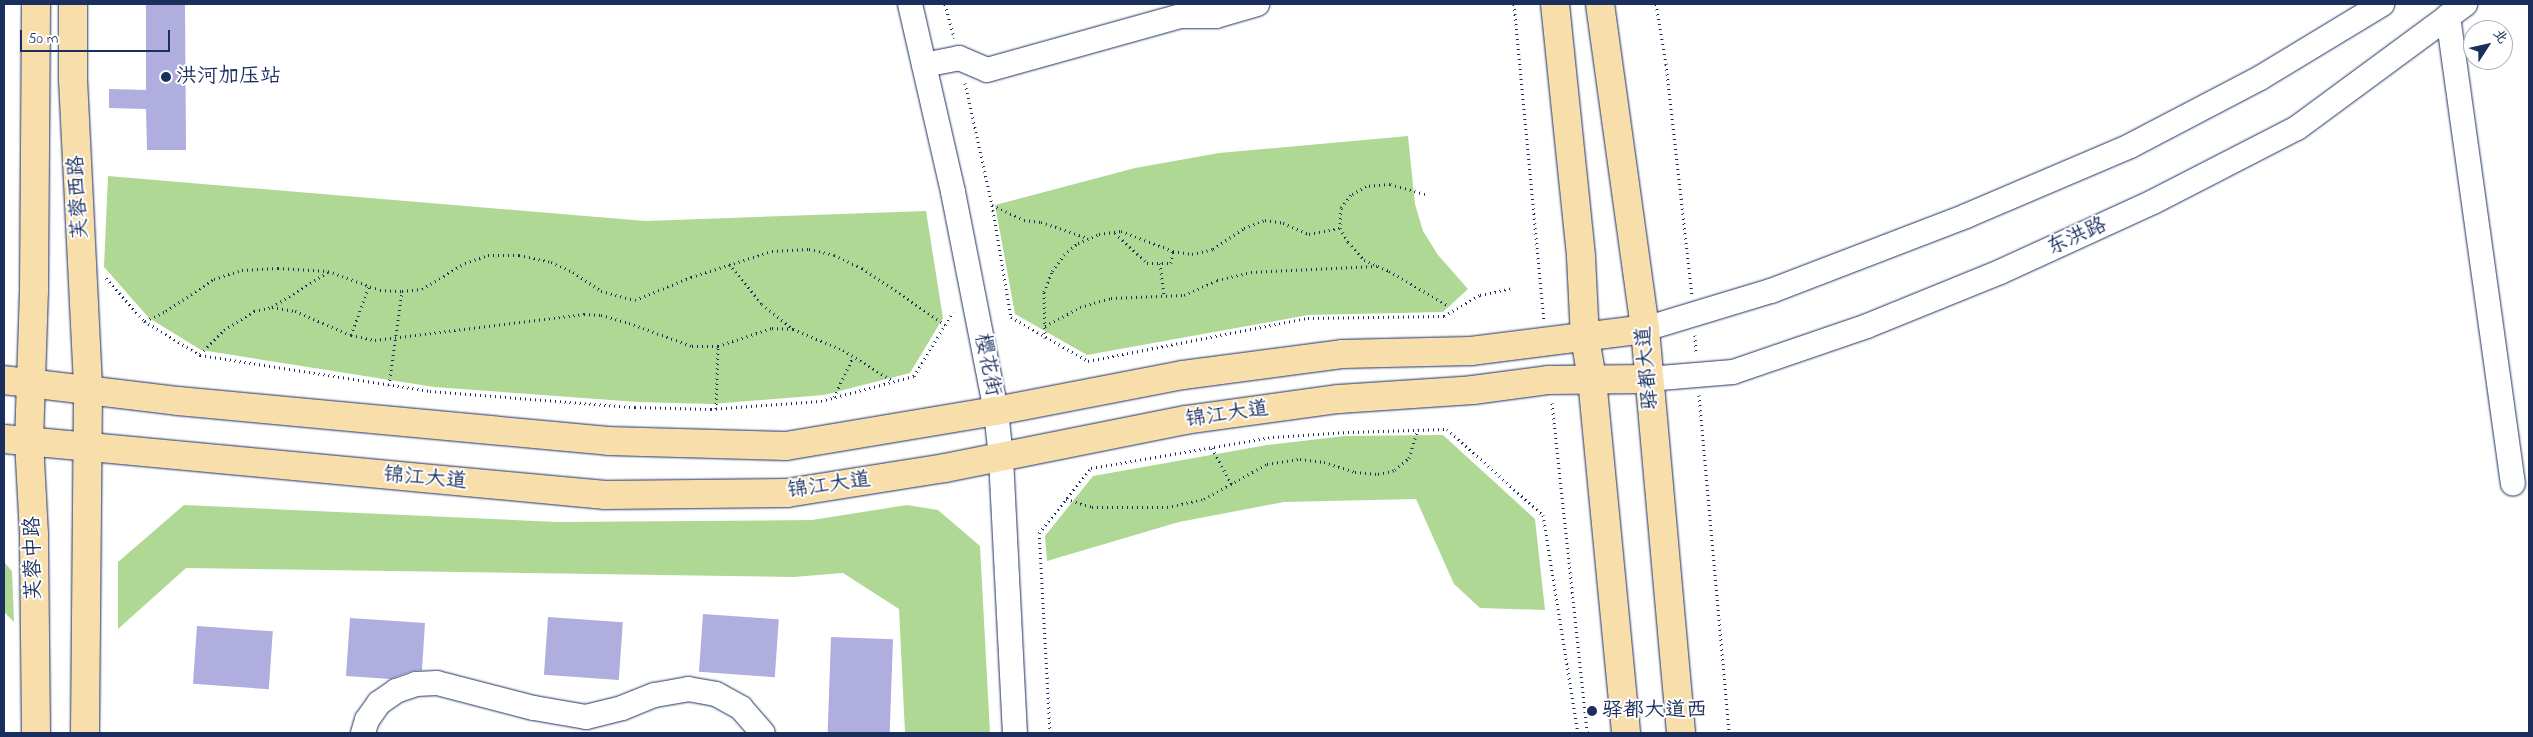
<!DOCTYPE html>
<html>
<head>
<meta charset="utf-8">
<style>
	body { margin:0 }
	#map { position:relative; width:2533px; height:737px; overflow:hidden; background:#fff; font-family:"Indie Flower","LXGW WenKai TC",sans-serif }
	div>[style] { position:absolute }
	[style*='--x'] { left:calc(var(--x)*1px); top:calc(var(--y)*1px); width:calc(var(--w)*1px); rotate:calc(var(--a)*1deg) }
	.green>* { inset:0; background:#afd895 }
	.building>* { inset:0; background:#afaedf; transform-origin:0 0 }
	.path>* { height:3px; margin-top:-1.5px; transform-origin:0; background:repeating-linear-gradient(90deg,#1b2f5e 0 1px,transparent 0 5px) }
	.roads { filter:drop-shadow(0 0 1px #1b2f5e) drop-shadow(0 0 1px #1b2f5e) }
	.minor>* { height:24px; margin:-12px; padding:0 12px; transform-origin:12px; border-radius:12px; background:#fff }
	.major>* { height:28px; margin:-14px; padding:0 14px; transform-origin:14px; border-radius:14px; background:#f8deab }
	.dots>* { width:14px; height:14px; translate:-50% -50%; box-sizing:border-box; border:2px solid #fff; border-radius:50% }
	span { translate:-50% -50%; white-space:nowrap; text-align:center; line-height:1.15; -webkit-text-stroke:4px #fff; paint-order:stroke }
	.poi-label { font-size:21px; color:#1b2f5e }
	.left { translate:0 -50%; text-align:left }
	.street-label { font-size:21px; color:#1b2f5e }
	.frame { position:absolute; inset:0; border:5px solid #1b2f5e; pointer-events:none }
	.north { position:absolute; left:2463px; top:20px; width:50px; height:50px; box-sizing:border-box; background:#fff; border:1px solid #a4acbf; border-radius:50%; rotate:55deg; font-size:14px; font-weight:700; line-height:20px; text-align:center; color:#1b2f5e }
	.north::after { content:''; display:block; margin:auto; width:18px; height:22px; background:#1b2f5e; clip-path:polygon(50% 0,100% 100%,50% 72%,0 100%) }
	.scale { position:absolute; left:20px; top:30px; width:150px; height:22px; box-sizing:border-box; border:2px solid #1b2f5e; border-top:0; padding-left:6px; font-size:15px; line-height:18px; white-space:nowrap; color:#1b2f5e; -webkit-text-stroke:4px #fff; paint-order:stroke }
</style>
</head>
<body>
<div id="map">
	<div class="green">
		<div style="clip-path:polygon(1408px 136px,1415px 204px,1423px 231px,1438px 255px,1468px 289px,1443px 312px,1308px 315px,1087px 355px,1015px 314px,995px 205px,1135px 168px,1219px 153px)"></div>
		<div style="clip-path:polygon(108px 176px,645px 221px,926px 211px,943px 318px,910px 373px,824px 395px,712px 404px,638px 402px,434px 387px,201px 350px,149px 318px,104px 267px)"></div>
		<div style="clip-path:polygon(1443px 435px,1535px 519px,1545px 610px,1480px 608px,1454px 584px,1416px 499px,1284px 502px,1179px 522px,1047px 561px,1045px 536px,1093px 476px,1267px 445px,1345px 436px)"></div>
		<div style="clip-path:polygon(184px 505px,557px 522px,812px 520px,907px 505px,938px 510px,980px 546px,990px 733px,905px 733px,899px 609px,843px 573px,793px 577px,186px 568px,118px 629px,118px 562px)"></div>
		<div style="clip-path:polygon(4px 562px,12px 571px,14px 622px,4px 612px)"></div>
	</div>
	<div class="building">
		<div style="clip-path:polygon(146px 4px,185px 4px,186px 150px,147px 150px,146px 109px,109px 108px,109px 89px,146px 90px)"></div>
		<div style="left:703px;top:614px;width:76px;height:58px;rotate:4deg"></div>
		<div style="left:548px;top:617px;width:75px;height:58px;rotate:4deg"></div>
		<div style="clip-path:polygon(350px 618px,425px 623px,422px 670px,412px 671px,390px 679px,346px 676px)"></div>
		<div style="left:197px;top:626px;width:76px;height:58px;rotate:4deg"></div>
		<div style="left:831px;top:637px;width:62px;height:96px;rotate:2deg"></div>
	</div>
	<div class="path">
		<div style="--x:945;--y:4;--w:35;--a:75"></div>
		<div style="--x:1514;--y:4;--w:316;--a:84.6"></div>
		<div style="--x:1656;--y:4;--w:61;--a:80.5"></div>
		<div style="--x:1666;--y:64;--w:231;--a:83.6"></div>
		<div style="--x:965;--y:83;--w:125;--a:77.5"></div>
		<div style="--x:992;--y:205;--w:114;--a:80.4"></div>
		<div style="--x:1011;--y:317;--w:89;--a:29.7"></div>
		<div style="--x:1088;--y:361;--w:224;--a:-11.1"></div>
		<div style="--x:1308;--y:318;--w:136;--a:-0.8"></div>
		<div style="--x:1444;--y:316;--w:42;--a:-30.3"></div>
		<div style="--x:1480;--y:295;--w:33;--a:-12"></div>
		<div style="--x:1425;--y:194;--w:36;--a:-164"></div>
		<div style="--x:1390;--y:184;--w:24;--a:175"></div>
		<div style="--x:1366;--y:186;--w:17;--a:149"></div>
		<div style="--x:1351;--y:195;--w:16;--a:128"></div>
		<div style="--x:1341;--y:208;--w:20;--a:93"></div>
		<div style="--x:1340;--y:228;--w:16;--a:60"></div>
		<div style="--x:1348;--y:242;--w:24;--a:48"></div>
		<div style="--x:1364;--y:260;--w:27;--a:24"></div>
		<div style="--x:1389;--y:271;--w:69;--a:30.3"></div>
		<div style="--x:992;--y:205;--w:35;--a:25"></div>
		<div style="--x:1024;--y:220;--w:17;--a:7"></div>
		<div style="--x:1041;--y:222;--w:50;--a:18.8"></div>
		<div style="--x:1115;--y:233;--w:44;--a:43.2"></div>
		<div style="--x:1147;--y:263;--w:24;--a:0"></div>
		<div style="--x:1171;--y:263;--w:12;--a:-81"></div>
		<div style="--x:1160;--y:263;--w:34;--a:83"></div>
		<div style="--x:729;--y:264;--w:52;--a:50.5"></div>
		<div style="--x:762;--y:304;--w:40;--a:39"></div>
		<div style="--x:793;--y:329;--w:54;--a:22.8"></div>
		<div style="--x:843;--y:350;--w:59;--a:31.8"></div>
		<div style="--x:106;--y:278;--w:57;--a:48.5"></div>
		<div style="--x:144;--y:321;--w:66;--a:31.3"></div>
		<div style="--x:200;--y:355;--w:233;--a:8.9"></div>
		<div style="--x:430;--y:391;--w:206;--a:4.5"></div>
		<div style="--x:635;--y:407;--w:76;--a:1.5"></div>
		<div style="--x:711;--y:409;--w:110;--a:-4.2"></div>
		<div style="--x:821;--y:401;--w:96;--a:-15"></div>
		<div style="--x:914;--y:376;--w:75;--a:-58.6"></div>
		<div style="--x:272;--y:307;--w:66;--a:-32"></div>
		<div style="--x:145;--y:321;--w:23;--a:-25"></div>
		<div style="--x:166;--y:311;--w:58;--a:-33.7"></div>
		<div style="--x:214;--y:279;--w:29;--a:-18"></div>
		<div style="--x:242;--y:270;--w:36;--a:-3"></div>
		<div style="--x:278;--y:268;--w:50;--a:3.4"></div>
		<div style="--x:328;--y:271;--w:55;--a:20.1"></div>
		<div style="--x:380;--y:290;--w:22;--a:3"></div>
		<div style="--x:402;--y:291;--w:20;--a:-6"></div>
		<div style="--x:422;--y:289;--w:50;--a:-31.2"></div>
		<div style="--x:465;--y:263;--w:24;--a:-19"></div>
		<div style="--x:488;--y:255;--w:31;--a:0"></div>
		<div style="--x:519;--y:255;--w:33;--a:12"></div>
		<div style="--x:551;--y:262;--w:24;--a:24"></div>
		<div style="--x:573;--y:272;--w:34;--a:34"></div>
		<div style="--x:601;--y:291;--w:35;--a:15"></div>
		<div style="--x:635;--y:300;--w:61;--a:-22.3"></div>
		<div style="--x:691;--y:277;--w:85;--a:-17.8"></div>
		<div style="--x:772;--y:251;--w:37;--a:-3"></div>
		<div style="--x:809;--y:249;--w:26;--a:13"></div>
		<div style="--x:834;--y:255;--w:31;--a:25"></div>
		<div style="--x:862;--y:268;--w:102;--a:34.2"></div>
		<div style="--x:1045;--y:326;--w:40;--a:-28"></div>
		<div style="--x:1080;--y:307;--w:32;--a:-16"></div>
		<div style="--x:1111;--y:298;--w:73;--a:-2.4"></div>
		<div style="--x:1184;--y:295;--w:36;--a:-24"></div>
		<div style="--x:1217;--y:280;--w:35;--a:-13"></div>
		<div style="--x:1251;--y:272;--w:126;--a:-2.7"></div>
		<div style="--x:351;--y:335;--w:52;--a:-69.8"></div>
		<div style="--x:1695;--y:335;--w:19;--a:87"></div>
		<div style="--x:1045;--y:338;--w:46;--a:-91.2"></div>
		<div style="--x:1044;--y:292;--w:22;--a:-69"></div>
		<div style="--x:1052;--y:271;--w:20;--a:-53"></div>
		<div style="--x:1064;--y:255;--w:18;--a:-41"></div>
		<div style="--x:1078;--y:243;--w:23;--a:-23"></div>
		<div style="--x:1099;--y:234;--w:22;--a:-8"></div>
		<div style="--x:1121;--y:231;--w:56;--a:21"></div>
		<div style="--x:1173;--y:251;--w:19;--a:9"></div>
		<div style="--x:1192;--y:254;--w:22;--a:-13"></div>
		<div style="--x:1213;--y:249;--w:37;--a:-34"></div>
		<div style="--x:1244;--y:228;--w:22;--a:-21"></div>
		<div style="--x:1265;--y:220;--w:18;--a:9"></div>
		<div style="--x:1283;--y:223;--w:28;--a:23"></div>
		<div style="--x:1309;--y:234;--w:32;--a:-11"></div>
		<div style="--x:200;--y:354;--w:34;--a:-45"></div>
		<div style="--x:224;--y:330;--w:36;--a:-32"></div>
		<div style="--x:254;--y:311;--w:18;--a:-13"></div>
		<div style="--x:272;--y:307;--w:23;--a:10"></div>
		<div style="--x:295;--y:311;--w:61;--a:23.2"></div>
		<div style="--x:351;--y:335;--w:25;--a:12"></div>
		<div style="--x:375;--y:340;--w:211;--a:-7.1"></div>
		<div style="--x:584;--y:314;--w:17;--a:3"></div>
		<div style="--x:601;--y:315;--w:29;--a:16"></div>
		<div style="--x:629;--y:323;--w:67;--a:20.1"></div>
		<div style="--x:692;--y:346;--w:26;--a:0"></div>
		<div style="--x:718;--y:346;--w:57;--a:-18.4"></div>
		<div style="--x:772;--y:328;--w:21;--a:3"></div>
		<div style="--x:389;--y:385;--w:95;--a:-82.1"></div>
		<div style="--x:1699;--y:395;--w:339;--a:84.9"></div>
		<div style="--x:834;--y:397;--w:44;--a:-64.6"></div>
		<div style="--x:1552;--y:403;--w:332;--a:83.9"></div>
		<div style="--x:716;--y:409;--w:63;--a:-88.2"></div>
		<div style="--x:1212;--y:448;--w:42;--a:61.6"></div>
		<div style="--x:1066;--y:499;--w:27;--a:17"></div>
		<div style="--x:1092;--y:507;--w:75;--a:0"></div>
		<div style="--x:1167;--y:507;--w:38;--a:-12"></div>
		<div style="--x:1204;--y:499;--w:72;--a:-29.1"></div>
		<div style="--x:1267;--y:464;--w:33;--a:-9"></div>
		<div style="--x:1300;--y:459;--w:24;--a:7"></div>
		<div style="--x:1324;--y:462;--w:33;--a:18"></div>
		<div style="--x:1355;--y:472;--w:23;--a:5"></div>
		<div style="--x:1378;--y:474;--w:17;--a:-13"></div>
		<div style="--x:1395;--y:470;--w:18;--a:-41"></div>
		<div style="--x:1409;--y:458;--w:30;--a:-73"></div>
		<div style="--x:1050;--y:733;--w:200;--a:-93.1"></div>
		<div style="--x:1039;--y:533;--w:83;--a:-51.3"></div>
		<div style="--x:1091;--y:468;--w:185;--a:-9.7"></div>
		<div style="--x:1273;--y:437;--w:75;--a:-3.8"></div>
		<div style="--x:1348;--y:432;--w:99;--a:-1.7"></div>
		<div style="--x:1447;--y:429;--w:129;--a:41.9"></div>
		<div style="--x:1543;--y:515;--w:221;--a:80.9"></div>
	</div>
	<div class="roads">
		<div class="minor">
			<div style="--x:910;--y:4;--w:193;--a:77.1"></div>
			<div style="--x:953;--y:192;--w:223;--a:78.9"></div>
			<div style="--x:996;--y:411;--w:47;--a:83.9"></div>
			<div style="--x:1001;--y:458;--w:275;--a:87.1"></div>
			<div style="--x:2448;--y:16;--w:472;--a:82.1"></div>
			<div style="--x:924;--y:65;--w:36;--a:-11"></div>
			<div style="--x:959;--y:58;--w:30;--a:23"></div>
			<div style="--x:987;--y:70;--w:201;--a:-15.6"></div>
			<div style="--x:1181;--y:16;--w:35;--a:0"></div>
			<div style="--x:1216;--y:16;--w:43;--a:-16.3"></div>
			<div style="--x:1645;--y:329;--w:132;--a:-16.8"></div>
			<div style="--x:1771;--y:291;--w:209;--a:-21"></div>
			<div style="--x:1966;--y:216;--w:178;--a:-23.1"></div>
			<div style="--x:2130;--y:146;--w:147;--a:-27.6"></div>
			<div style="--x:2260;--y:78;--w:143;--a:-31.2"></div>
			<div style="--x:1648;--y:379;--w:85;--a:-4.7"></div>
			<div style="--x:1733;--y:372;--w:142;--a:-18.9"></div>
			<div style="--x:1867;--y:326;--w:144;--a:-22.1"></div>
			<div style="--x:2000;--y:272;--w:168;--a:-24.6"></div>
			<div style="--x:2153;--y:202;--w:162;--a:-27.2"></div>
			<div style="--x:2297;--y:128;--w:209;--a:-36.4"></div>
			<div style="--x:363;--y:733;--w:14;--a:-73"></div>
			<div style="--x:367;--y:720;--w:21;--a:-55"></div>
			<div style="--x:379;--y:703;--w:21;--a:-35"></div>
			<div style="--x:396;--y:691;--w:21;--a:-19"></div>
			<div style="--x:416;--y:684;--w:21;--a:-3"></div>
			<div style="--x:437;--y:683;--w:100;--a:14.5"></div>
			<div style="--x:534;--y:708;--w:53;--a:9.8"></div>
			<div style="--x:586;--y:717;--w:37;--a:-14"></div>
			<div style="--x:622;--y:708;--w:35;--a:-22"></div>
			<div style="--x:655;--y:695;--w:34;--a:-10"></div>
			<div style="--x:688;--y:689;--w:28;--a:10"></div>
			<div style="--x:716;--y:694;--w:29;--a:29"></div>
			<div style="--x:741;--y:708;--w:33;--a:49"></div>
		</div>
		<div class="major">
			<div style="--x:73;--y:4;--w:75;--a:90"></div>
			<div style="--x:73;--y:79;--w:311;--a:87.2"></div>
			<div style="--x:88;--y:390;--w:343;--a:90.5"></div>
			<div style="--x:1555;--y:4;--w:254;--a:84.1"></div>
			<div style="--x:1581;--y:257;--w:81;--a:87.2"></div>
			<div style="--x:1585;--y:338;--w:42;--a:80.3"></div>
			<div style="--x:1592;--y:379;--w:356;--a:84.5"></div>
			<div style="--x:1600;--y:4;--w:328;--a:82.1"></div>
			<div style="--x:1645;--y:329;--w:406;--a:84.9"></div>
			<div style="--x:4;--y:380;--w:175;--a:6.9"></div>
			<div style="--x:178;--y:401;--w:432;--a:5.3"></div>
			<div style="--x:608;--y:441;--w:178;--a:1.6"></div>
			<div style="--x:786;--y:446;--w:213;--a:-9.5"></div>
			<div style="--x:996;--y:411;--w:190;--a:-10.9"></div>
			<div style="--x:1183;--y:375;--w:160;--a:-7.5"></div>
			<div style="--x:1342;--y:354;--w:129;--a:-1.3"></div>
			<div style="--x:1471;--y:351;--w:175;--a:-7.2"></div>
			<div style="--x:4;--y:439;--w:604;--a:5.32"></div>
			<div style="--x:605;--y:495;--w:182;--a:-0.6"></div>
			<div style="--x:787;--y:493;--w:160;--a:-9"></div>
			<div style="--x:945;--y:468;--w:245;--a:-11.3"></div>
			<div style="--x:1185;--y:420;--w:155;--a:-7.8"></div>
			<div style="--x:1339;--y:399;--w:134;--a:-3.8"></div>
			<div style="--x:1473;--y:390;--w:77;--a:-7.5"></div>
			<div style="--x:1549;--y:380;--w:99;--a:-0.6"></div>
			<div style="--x:36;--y:733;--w:199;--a:-90.6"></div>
			<div style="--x:34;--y:534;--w:93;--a:-93.1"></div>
			<div style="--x:29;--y:441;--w:150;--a:-88.1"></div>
			<div style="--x:34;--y:291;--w:287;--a:-89.6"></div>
		</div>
	</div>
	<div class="dots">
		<div style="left:166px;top:77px;background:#1b2f5e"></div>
		<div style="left:1592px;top:711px;background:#1b2f5e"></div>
	</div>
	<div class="poi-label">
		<span class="left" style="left:176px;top:77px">洪河加压站</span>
		<span class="left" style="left:1602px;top:711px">驿都大道西</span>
	</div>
	<div class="street-label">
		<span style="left:79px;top:197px;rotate:-93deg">芙蓉西路</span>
		<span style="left:2077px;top:237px;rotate:-24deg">东洪路</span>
		<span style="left:987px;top:365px;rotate:79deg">樱花街</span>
		<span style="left:1648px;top:368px;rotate:-95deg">驿都大道</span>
		<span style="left:1227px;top:415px;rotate:-8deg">锦江大道</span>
		<span style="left:425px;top:479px;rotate:5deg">锦江大道</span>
		<span style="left:829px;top:486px;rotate:-8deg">锦江大道</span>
		<span style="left:34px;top:558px;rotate:-91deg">芙蓉中路</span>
	</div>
	<div class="frame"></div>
	<div class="north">北</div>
	<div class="scale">50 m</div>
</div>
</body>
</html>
